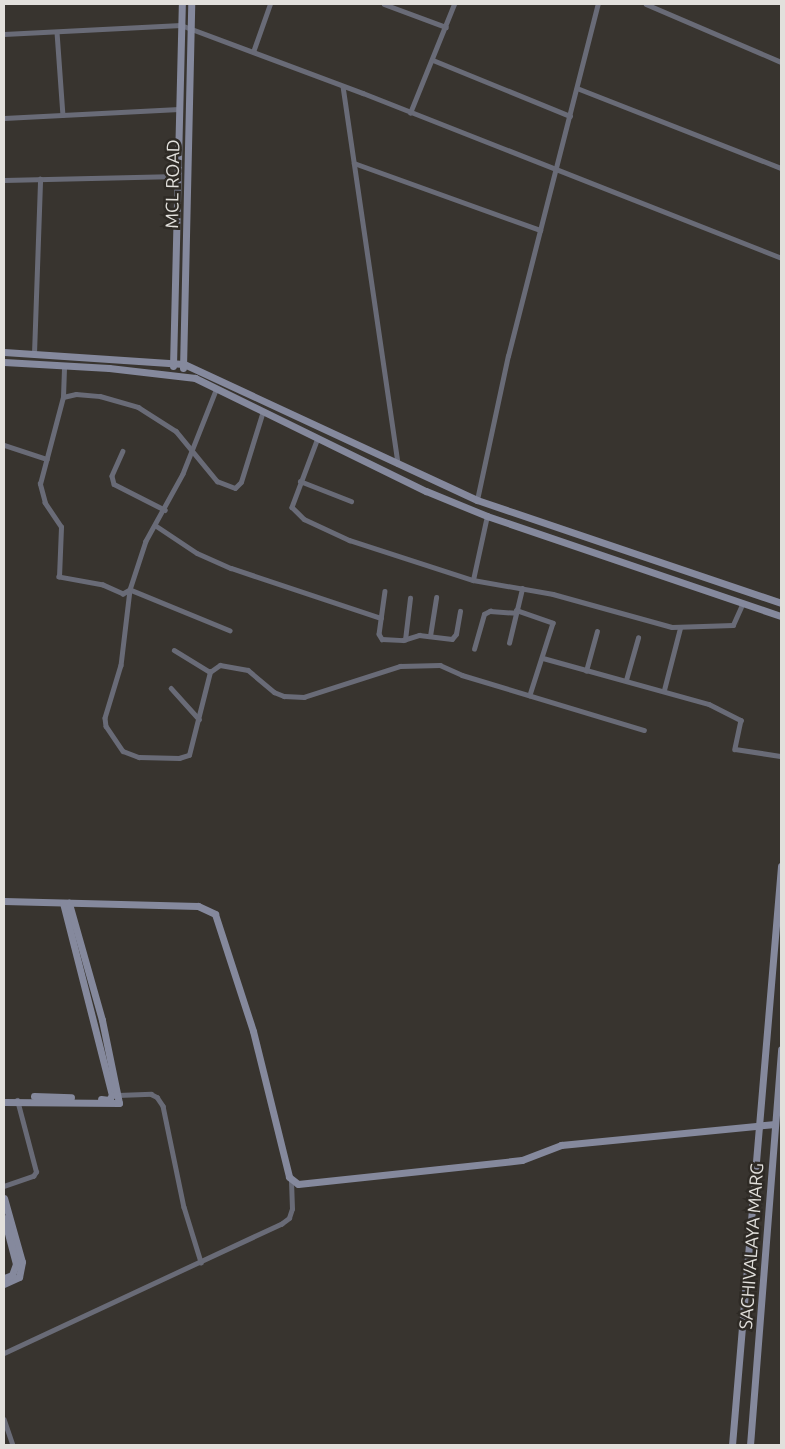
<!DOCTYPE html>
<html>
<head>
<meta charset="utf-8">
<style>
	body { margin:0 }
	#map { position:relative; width:785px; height:1449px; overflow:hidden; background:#38342f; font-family:Ubuntu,sans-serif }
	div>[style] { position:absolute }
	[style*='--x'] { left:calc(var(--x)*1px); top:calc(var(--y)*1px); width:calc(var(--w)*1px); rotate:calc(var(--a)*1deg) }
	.street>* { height:4.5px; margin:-2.25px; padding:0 2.25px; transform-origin:2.25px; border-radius:2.25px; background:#696b77 }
	.secondary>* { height:7px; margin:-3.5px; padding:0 3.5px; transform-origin:3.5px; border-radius:3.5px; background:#85899d }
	span { translate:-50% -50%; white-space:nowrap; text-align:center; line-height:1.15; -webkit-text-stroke:5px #2e2a25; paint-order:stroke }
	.street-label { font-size:18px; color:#e2e0dc }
	.frame { position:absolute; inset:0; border:5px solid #e2e0dc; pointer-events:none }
</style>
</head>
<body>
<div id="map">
	<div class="street">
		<div style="--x:384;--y:4;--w:66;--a:20.4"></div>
		<div style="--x:646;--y:4;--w:147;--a:23.2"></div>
		<div style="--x:57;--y:32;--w:83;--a:85.9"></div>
		<div style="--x:4;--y:34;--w:177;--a:-2.9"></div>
		<div style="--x:181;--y:25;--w:194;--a:20.5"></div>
		<div style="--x:363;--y:93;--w:449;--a:21.5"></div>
		<div style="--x:253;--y:52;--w:51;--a:-70.5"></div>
		<div style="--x:433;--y:60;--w:148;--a:22.2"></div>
		<div style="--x:343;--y:86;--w:382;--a:81.7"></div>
		<div style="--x:577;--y:88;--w:219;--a:21.4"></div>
		<div style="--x:410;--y:113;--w:118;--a:-68"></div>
		<div style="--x:4;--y:118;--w:175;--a:-2.9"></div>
		<div style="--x:354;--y:163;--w:198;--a:19.8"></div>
		<div style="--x:4;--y:180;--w:174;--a:-1.3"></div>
		<div style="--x:34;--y:354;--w:175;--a:-88"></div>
		<div style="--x:217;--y:388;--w:92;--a:111.6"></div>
		<div style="--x:183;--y:474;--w:77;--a:118.9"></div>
		<div style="--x:146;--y:541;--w:52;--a:108.1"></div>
		<div style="--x:130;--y:590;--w:76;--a:96.8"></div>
		<div style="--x:121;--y:665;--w:55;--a:106.8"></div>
		<div style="--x:105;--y:718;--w:8;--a:83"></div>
		<div style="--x:106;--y:726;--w:30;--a:56"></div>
		<div style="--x:123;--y:751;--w:17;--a:21"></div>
		<div style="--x:139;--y:757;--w:40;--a:1.4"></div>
		<div style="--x:179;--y:758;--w:10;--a:-17"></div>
		<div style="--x:189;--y:755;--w:86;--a:-75.8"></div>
		<div style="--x:210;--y:672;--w:12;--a:-35"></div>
		<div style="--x:220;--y:665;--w:28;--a:10"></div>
		<div style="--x:248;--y:670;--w:34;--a:40"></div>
		<div style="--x:274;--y:692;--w:11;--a:22"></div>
		<div style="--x:284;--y:696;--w:20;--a:3"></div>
		<div style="--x:304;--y:697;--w:101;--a:-17.9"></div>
		<div style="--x:400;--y:666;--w:40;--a:-1.4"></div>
		<div style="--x:440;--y:665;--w:24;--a:24"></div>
		<div style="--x:462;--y:675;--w:190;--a:16.8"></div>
		<div style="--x:63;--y:397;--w:31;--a:-88"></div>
		<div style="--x:318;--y:438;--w:74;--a:110.6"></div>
		<div style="--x:292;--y:507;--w:17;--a:45"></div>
		<div style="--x:304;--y:519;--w:50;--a:25"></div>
		<div style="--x:349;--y:540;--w:130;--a:17.9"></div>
		<div style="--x:473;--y:580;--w:81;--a:9.9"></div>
		<div style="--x:553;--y:594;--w:123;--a:15.5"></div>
		<div style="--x:672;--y:627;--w:61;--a:-1.9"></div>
		<div style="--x:733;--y:625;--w:24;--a:-66"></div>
		<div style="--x:4;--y:445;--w:45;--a:18"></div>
		<div style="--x:123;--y:451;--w:27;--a:114"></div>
		<div style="--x:112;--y:476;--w:8;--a:76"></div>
		<div style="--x:114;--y:484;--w:57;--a:27"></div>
		<div style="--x:300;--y:481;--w:55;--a:21.4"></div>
		<div style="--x:477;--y:500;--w:147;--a:-77.9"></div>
		<div style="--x:508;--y:356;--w:363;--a:-75.7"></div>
		<div style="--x:155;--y:525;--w:50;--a:33.7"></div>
		<div style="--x:197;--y:553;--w:37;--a:24"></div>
		<div style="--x:231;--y:568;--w:158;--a:18.4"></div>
		<div style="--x:473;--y:580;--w:66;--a:-77.7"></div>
		<div style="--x:385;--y:591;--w:43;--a:97.9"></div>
		<div style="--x:379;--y:634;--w:6;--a:59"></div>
		<div style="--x:382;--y:639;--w:21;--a:3"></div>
		<div style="--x:403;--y:640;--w:17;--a:-17"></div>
		<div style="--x:419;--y:635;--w:33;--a:7"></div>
		<div style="--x:452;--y:639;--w:6;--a:-51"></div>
		<div style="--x:456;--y:634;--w:23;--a:-80"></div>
		<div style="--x:516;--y:610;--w:39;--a:19"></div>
		<div style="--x:553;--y:623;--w:76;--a:107.7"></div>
		<div style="--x:230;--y:631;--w:108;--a:-157.7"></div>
		<div style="--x:130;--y:590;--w:8;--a:150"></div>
		<div style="--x:123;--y:594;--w:22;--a:-156"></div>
		<div style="--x:103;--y:585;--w:45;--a:-169.7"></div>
		<div style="--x:59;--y:577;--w:50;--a:-87.7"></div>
		<div style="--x:61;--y:527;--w:29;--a:-124"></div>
		<div style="--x:45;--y:503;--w:20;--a:-105"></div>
		<div style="--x:40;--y:484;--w:90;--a:-75.2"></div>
		<div style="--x:63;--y:397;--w:13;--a:-13"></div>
		<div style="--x:76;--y:394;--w:24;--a:5"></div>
		<div style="--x:100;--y:396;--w:40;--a:16"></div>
		<div style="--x:138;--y:407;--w:45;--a:32.3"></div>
		<div style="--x:176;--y:431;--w:65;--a:50.6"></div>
		<div style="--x:217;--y:481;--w:19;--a:21"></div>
		<div style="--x:235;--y:488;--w:8;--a:-45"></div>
		<div style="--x:241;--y:482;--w:74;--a:-72.8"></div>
		<div style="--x:430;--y:636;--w:39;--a:-81"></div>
		<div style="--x:405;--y:640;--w:42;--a:-83.2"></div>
		<div style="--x:509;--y:643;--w:56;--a:-76.5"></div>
		<div style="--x:474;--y:649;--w:36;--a:-74"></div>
		<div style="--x:484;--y:614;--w:7;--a:-27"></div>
		<div style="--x:490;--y:611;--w:26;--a:4"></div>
		<div style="--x:174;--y:650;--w:42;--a:31.4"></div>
		<div style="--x:543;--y:658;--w:172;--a:15.5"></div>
		<div style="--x:709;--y:704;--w:36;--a:27"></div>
		<div style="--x:741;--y:720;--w:30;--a:102"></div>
		<div style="--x:735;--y:749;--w:47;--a:8.7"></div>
		<div style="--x:586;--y:671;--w:41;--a:-74.6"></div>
		<div style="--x:626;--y:680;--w:44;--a:-74.1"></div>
		<div style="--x:171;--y:688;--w:42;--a:47.9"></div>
		<div style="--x:664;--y:690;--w:64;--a:-75.5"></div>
		<div style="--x:118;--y:1095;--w:33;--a:-2"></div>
		<div style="--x:151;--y:1094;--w:7;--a:27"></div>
		<div style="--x:157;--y:1097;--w:11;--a:56"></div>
		<div style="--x:163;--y:1106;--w:103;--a:78.3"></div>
		<div style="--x:184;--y:1207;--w:58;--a:72.8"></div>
		<div style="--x:4;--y:1186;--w:31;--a:-19"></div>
		<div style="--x:33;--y:1176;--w:5;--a:-53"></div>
		<div style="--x:36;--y:1172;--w:74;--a:-104.8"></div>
		<div style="--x:4;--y:1353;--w:306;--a:-25"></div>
		<div style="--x:281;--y:1224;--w:10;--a:-37"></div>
		<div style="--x:289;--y:1218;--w:9;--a:-72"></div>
		<div style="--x:292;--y:1209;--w:27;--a:-92"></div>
		<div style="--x:4;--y:1419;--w:28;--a:71"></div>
	</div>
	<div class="secondary">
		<div style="--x:4;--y:352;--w:180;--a:3.8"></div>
		<div style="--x:184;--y:364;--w:323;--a:24.9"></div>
		<div style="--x:477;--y:500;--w:321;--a:18.7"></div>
		<div style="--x:4;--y:362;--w:105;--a:3.3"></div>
		<div style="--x:109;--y:368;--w:87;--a:6.6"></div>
		<div style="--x:195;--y:378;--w:257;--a:26.1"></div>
		<div style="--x:426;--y:491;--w:66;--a:22.3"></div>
		<div style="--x:487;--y:516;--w:311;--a:18.8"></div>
		<div style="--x:173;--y:366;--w:362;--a:-88.6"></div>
		<div style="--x:183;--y:368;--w:364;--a:-88.7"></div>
		<div style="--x:4;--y:901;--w:194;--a:1.5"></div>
		<div style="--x:198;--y:906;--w:19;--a:25"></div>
		<div style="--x:215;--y:914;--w:123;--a:72"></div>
		<div style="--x:253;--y:1031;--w:150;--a:76.1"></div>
		<div style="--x:289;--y:1177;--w:11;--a:38"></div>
		<div style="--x:298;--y:1184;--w:225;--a:-6.1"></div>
		<div style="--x:522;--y:1160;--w:42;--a:-21"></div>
		<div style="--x:561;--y:1145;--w:215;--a:-5.6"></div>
		<div style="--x:63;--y:903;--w:198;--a:75.7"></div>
		<div style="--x:112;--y:1095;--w:6;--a:121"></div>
		<div style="--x:109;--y:1100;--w:8;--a:-173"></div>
		<div style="--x:34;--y:1096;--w:37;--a:2"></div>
		<div style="--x:4;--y:1102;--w:115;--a:0.5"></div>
		<div style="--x:119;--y:1103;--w:85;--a:-101.6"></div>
		<div style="--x:102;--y:1020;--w:122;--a:-105.8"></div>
		<div style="--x:4;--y:1198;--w:66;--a:74.3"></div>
		<div style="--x:22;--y:1262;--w:15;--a:101"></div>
		<div style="--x:19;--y:1277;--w:17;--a:155"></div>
		<div style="--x:4;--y:1218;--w:48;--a:75.4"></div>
		<div style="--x:16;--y:1264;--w:12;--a:110"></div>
		<div style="--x:12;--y:1275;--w:9;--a:159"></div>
		<div style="--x:732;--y:1445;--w:581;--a:-85.16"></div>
		<div style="--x:750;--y:1445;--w:397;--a:-85.5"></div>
	</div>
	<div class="street-label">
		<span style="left:172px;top:184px;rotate:-89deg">MCL ROAD</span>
		<span style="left:751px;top:1246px;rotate:-86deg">SACHIVALAYA MARG</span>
	</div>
	<div class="frame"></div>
</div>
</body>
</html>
